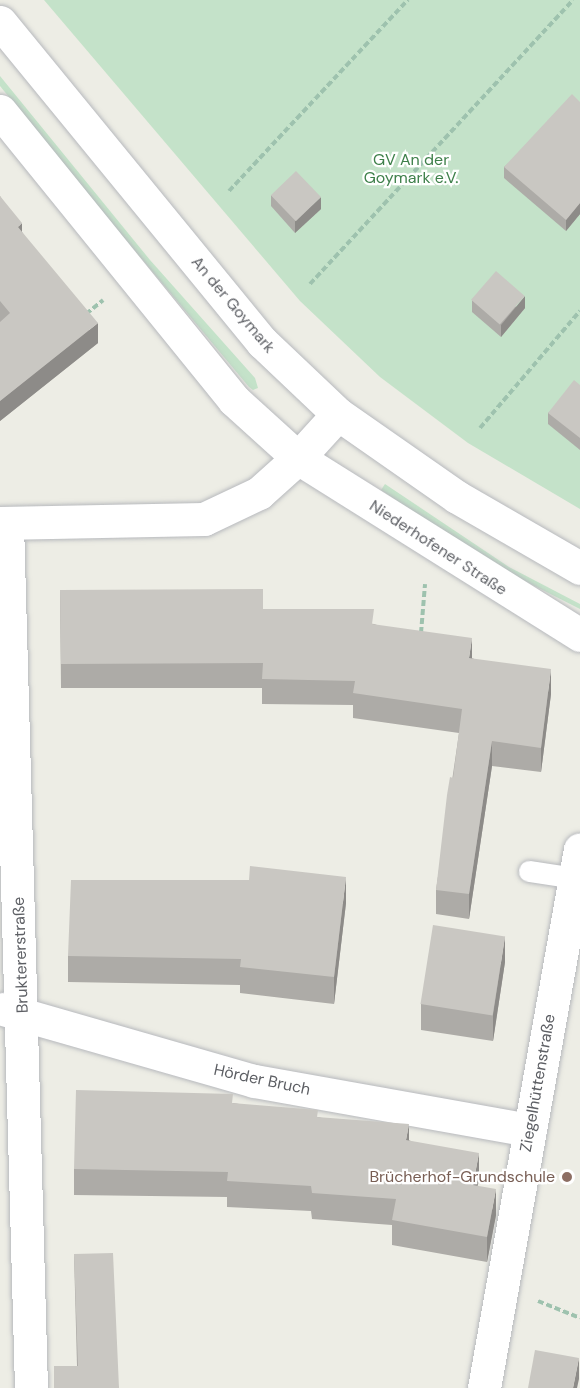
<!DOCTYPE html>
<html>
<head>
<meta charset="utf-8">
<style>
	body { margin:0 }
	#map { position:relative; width:580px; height:1388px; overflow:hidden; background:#edede5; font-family:"DM Sans",sans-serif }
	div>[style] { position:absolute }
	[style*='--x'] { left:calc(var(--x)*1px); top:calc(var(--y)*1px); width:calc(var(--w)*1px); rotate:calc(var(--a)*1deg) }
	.green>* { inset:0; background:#c4e2c9 }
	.path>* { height:4px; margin-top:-2px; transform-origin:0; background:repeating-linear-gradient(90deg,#9ec2ae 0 6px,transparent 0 9px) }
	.roads { filter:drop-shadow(0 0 2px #b7b9bd) drop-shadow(0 0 2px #b7b9bd) }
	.lane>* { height:21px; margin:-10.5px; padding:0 10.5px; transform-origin:10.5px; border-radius:10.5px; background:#fff }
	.street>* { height:33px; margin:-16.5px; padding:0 16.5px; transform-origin:16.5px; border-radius:16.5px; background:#fff }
	.secondary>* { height:33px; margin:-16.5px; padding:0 16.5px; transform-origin:16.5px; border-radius:16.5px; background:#fff }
	.wall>* { inset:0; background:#adaba7 }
	.shaded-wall>* { inset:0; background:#8d8b88 }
	.building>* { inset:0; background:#c9c7c2; transform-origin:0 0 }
	.dots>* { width:16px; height:16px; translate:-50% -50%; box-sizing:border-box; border:3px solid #fff; border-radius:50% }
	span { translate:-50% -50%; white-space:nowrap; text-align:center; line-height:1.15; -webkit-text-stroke:4.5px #fff; paint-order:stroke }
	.park-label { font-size:16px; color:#3f804b }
	.street-label { font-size:16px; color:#5d5f64 }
	.education-label { font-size:16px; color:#785e54 }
	.right { translate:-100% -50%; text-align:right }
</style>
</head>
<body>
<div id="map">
	<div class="green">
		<div style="clip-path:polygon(44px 0,580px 0,580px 509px,468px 443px,380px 377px,300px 301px)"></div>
		<div style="clip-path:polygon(0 76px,150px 260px,255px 378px,258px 388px,253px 390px,249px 387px,121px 234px,0 86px)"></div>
		<div style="clip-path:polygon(385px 484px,509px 567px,580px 604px,580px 609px,507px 572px,442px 531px,381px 490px)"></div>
	</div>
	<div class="path">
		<div style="--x:229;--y:191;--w:262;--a:-46.9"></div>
		<div style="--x:310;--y:284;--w:387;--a:-47.2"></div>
		<div style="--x:86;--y:314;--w:22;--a:-39"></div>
		<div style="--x:480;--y:428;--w:154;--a:-49.5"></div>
		<div style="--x:421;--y:633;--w:49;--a:-85.3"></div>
		<div style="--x:538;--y:1301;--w:45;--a:22"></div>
	</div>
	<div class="roads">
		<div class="lane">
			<div style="--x:529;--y:871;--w:47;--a:8.7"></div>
		</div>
		<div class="street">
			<div style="--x:0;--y:111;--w:372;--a:51"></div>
			<div style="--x:234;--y:400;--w:86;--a:42.2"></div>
			<div style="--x:298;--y:458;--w:333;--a:32.1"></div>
			<div style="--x:0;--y:523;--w:204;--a:-1.1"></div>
			<div style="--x:204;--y:519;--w:61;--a:-25.3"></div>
			<div style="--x:259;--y:493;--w:52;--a:-41.9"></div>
			<div style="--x:298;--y:458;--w:59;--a:-47.7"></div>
			<div style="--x:7;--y:523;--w:865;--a:88.41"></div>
			<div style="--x:3;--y:1009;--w:261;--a:16"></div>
			<div style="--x:254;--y:1081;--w:280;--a:10.1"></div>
			<div style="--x:484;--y:1388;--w:547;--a:-79.9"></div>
		</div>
		<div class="secondary">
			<div style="--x:0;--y:22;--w:414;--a:50.7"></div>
			<div style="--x:262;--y:342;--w:105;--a:43.5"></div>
			<div style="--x:338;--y:414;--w:145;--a:34.9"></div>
			<div style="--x:457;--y:497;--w:142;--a:30"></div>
		</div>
	</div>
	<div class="wall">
		<div style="clip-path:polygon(580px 102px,580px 214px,566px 231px,504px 178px,504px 167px)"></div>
		<div style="clip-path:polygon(271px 195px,321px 209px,295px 233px,271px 206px)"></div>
		<div style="clip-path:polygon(0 196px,22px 232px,98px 343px,0 421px)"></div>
		<div style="clip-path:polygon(472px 300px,525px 308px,501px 337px,472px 312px)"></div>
		<div style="clip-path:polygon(580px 385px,580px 450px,548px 424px,548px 413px)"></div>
		<div style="clip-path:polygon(60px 590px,263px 609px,374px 624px,472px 658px,551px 694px,541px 772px,492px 766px,469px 919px,436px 914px,436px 890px,459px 733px,353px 718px,353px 705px,262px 704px,262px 688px,61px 688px)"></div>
		<div style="clip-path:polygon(346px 903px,334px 1004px,240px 993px,240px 985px,68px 982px,68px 956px)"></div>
		<div style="clip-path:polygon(505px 962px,493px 1041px,421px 1030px,421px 1004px)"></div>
		<div style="clip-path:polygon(233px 1103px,318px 1117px,409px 1140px,479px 1179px,477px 1186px,496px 1215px,487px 1262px,392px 1245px,392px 1225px,312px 1219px,311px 1211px,227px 1207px,227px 1197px,74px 1195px,74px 1169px)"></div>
		<div style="clip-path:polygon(74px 1254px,119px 1388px,77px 1366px)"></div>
	</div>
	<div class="shaded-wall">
		<div style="clip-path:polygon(321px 197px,321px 209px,295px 233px,295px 221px)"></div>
		<div style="clip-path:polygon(580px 203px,580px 214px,566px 231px,566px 220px)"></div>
		<div style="clip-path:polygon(22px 223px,22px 243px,18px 227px)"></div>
		<div style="clip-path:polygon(525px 296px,525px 308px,501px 337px,501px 325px)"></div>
		<div style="clip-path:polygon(98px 323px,98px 343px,0 421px,0 401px)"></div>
		<div style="clip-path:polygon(472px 638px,472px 663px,469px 658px)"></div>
		<div style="clip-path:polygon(551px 669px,551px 694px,541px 772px,541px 748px)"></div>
		<div style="clip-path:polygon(492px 741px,492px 766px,469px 919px,469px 894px)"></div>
		<div style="clip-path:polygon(346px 877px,346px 903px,334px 1004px,334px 977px)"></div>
		<div style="clip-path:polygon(505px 936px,505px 962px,493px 1041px,493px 1015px)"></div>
		<div style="clip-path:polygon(409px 1124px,409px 1150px,406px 1140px)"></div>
		<div style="clip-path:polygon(479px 1153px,479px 1179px,473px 1210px,473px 1185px)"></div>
		<div style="clip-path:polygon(496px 1189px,496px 1215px,487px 1262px,487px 1237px)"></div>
		<div style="clip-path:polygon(579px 1358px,579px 1379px,577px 1388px,573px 1388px)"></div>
	</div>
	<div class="building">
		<div style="clip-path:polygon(572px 94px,580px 102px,580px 203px,566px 220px,504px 167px)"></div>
		<div style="left:296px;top:171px;width:36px;height:35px;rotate:46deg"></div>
		<div style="clip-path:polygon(0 196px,22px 223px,18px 227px,98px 323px,0 401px,0 322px,10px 313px,0 301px)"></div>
		<div style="left:496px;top:271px;width:38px;height:38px;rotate:41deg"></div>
		<div style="clip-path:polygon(574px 380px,580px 385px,580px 438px,548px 413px)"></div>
		<div style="clip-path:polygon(263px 589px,263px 609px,374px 609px,372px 624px,472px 638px,469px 658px,551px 669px,541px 748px,492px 741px,469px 894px,436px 890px,447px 795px,450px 777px,453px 778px,462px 709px,353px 693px,355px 681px,262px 679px,263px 663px,61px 664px,60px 590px)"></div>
		<div style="clip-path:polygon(250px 866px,346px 877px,334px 977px,240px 967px,241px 959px,68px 956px,71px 880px,249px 880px)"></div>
		<div style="left:433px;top:925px;width:73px;height:80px;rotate:9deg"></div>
		<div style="clip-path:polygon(76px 1090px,233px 1094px,232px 1103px,318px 1110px,317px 1117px,409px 1124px,406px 1140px,479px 1153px,473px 1185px,496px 1189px,487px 1237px,392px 1220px,396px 1199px,312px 1193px,311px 1186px,227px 1181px,228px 1172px,74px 1169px)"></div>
		<div style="clip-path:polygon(113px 1253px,119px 1388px,54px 1388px,54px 1366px,78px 1366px,74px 1254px)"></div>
		<div style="clip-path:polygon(535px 1350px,579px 1358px,573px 1388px,528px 1388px)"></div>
	</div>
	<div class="dots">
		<div style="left:567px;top:1177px;background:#8d6e63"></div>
	</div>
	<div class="park-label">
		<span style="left:411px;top:169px">GV An der<br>Goymark e.V.</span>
	</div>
	<div class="street-label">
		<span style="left:233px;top:305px;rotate:50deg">An der Goymark</span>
		<span style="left:438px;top:548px;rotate:33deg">Niederhofener Straße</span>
		<span style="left:21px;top:955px;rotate:-92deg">Bruktererstraße</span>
		<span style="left:262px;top:1080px;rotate:12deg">Hörder Bruch</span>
		<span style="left:538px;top:1083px;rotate:-80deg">Ziegelhüttenstraße</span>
	</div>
	<div class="education-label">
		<span class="right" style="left:555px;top:1177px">Brücherhof-Grundschule</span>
	</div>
</div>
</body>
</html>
